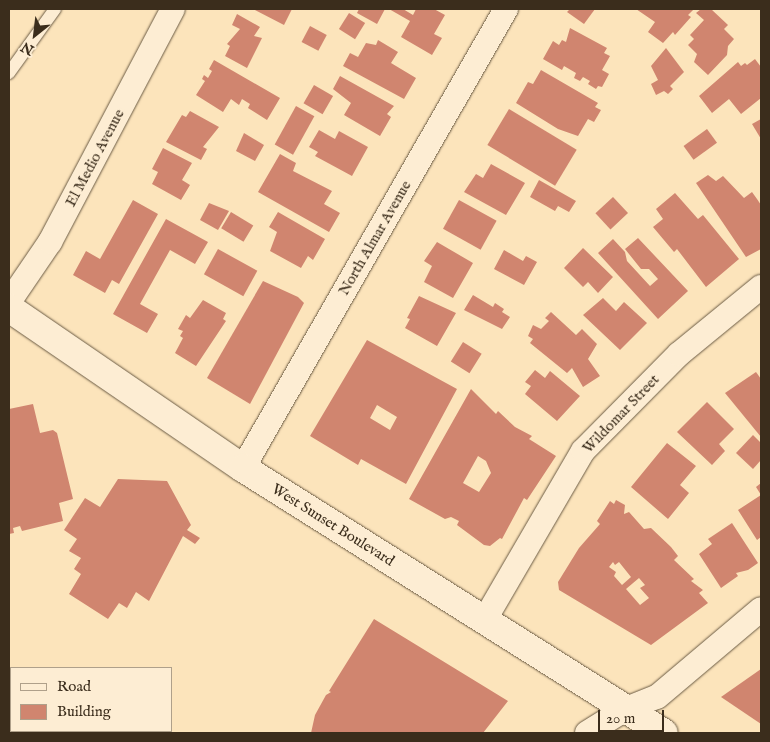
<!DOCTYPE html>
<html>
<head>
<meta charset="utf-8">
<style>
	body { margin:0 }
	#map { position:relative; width:770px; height:742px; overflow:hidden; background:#fce4bb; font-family:"IM FELL English",serif }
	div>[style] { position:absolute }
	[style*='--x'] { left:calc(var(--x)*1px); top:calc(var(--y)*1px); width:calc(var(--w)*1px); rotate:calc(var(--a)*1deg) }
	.building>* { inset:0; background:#d0856f; transform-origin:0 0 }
	.roads { filter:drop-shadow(0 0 1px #6b5b44) drop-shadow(0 0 1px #6b5b44) }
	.lane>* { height:12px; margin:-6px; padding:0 6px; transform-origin:6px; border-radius:6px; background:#fdedd3 }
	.street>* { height:24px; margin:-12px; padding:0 12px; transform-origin:12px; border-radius:12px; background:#fdedd3 }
	.secondary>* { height:28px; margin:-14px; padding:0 14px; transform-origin:14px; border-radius:14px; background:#fdedd3 }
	span { translate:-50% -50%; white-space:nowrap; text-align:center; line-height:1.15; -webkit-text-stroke:4px #fdedd3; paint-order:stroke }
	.street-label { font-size:15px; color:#3b2d1c }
	.frame { position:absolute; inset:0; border:10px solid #3b2d1c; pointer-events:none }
	.legend { position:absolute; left:10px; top:667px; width:162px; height:65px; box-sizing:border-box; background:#fdedd3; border:1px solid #afa08a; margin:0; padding:6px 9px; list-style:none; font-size:15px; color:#3b2d1c }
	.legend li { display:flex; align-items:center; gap:10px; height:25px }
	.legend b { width:25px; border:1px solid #afa08a }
	.north { position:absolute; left:10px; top:10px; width:50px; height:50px; -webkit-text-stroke:4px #fdedd3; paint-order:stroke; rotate:209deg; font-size:14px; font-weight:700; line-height:20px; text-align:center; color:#3b2d1c }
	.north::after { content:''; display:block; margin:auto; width:18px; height:22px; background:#3b2d1c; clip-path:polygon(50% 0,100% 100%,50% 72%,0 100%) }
	.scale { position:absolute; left:598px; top:710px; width:66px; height:22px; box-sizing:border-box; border:2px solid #3b2d1c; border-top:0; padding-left:6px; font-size:15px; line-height:18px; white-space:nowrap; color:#3b2d1c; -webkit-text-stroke:4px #fdedd3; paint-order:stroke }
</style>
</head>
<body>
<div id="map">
	<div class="building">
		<div style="clip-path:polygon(253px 9px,292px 9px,284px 25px)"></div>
		<div style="clip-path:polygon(359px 9px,385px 9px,377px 24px,357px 13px)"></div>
		<div style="clip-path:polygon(389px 9px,403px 9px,413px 15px,416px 9px,434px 9px,445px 15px,434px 34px,442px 38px,432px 55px,401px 37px,410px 21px)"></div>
		<div style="clip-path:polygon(570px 9px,595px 9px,584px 24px,567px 12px)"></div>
		<div style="clip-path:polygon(636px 9px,694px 9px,688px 15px,691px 17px,675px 35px,673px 32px,663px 43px,648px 32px,655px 22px)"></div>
		<div style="clip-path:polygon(701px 9px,711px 9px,728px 25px,724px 29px,734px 39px,728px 46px,727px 55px,708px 75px,694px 62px,697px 54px,688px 45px,694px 39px,690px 35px,704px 20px,696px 13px)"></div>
		<div style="left:349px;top:13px;width:19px;height:19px;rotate:32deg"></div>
		<div style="clip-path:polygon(237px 14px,260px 27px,254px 36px,262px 38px,247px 68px,225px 56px,230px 46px,227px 44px,240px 29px,232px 25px)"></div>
		<div style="left:310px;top:26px;width:19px;height:18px;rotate:28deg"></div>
		<div style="clip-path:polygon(570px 28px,607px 48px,604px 53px,610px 56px,602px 70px,609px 74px,602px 87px,598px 86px,596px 89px,588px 84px,590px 81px,583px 77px,580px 81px,574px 78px,576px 73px,564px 66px,562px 70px,543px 59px,553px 41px,559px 45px,562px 40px,566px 42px)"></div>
		<div style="clip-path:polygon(378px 40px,398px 52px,391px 63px,416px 78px,404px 99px,343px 66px,350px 53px,358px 57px,366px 43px,376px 45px)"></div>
		<div style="clip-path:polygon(666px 48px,684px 72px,670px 86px,673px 89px,668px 94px,664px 91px,656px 95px,651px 84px,658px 80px,651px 66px)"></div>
		<div style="clip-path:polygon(755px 59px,761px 67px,761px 98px,741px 114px,729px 99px,712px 113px,699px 96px,738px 62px,741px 66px,745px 63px,747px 65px)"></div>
		<div style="clip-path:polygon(214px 60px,280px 98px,267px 120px,248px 108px,250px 104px,242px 99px,239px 105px,231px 99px,223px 112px,196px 95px,205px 81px,202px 79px,204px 75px,208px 78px,212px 71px,209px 69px)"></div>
		<div style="clip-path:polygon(541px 70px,598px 103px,595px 107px,601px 110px,594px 122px,588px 119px,578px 136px,558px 129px,516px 103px,528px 82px,533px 84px)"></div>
		<div style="clip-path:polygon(340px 76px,394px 106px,387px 114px,391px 117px,380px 136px,344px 115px,351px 103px,333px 89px)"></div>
		<div style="left:314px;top:85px;width:22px;height:21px;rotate:30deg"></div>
		<div style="left:296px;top:106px;width:21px;height:44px;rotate:29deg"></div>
		<div style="left:509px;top:109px;width:79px;height:42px;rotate:31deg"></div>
		<div style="clip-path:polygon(190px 111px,219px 127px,203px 147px,207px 149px,201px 160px,166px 142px,182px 115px,186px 117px)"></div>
		<div style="clip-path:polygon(761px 119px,761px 139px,752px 124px)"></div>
		<div style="left:707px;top:129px;width:17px;height:29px;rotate:54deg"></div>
		<div style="clip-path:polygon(319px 130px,335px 139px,339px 131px,368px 147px,352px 176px,315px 156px,318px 152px,309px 147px)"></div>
		<div style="clip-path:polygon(244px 133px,264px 145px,255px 161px,236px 151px)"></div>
		<div style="clip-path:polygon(163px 148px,192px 163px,182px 180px,190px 185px,181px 200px,152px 184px,158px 172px,152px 169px)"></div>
		<div style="clip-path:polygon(280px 154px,296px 163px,293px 171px,332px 191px,324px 204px,340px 213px,329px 232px,258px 192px)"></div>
		<div style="clip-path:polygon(491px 164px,525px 183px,506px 215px,464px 192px,476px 174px,483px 178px)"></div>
		<div style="clip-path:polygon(708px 175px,716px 181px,723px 176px,744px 198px,752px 192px,757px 199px,761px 205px,761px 249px,746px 257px,696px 183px)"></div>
		<div style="clip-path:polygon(539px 180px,576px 201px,569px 212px,558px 206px,555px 211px,530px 197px)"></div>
		<div style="clip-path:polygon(675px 193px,698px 219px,703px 215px,739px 259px,706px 287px,677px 249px,674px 252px,653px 227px,663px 219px,656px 209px)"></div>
		<div style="left:613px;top:197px;width:22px;height:24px;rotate:47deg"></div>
		<div style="clip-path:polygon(133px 200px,158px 214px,119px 284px,112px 280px,105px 293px,73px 275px,86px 251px,100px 259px)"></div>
		<div style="left:459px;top:200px;width:43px;height:33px;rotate:29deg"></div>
		<div style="clip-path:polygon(209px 203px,229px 211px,218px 230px,200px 220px)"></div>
		<div style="left:231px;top:212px;width:26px;height:19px;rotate:31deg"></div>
		<div style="clip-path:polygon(278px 212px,325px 239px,313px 260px,308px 256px,301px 268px,270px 251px,277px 232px,269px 227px)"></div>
		<div style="clip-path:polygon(166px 219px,208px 242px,195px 264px,170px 250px,140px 304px,158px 314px,147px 333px,113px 314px)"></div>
		<div style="clip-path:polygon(638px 238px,688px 291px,658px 319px,598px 253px,613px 239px,625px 252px,627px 261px,650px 286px,658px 279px,649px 269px,641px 269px,625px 249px)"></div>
		<div style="clip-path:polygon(437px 242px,473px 263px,453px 298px,424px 282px,432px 266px,424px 261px)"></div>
		<div style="clip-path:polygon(583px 248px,613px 277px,598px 293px,588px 282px,583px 287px,564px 268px)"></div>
		<div style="left:218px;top:249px;width:45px;height:29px;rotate:29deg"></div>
		<div style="clip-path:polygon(504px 250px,523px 261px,526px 256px,537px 262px,524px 285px,494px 269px)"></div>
		<div style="clip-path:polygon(263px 281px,298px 297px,304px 303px,250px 404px,207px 378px)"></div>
		<div style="clip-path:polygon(473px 295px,493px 307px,495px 303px,504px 309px,502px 312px,510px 317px,502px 329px,464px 310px)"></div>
		<div style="clip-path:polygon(419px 296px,456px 313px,437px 346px,405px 328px,410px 319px,407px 318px)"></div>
		<div style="clip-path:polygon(603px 298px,616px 311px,624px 302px,647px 323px,620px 350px,583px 315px)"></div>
		<div style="clip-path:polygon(203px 300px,226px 313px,223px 319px,226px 321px,196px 366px,175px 353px,183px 338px,180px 336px,183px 331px,178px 329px,186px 315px,190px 318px)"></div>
		<div style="clip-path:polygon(551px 312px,576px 335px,582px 329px,597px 344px,588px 359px,600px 376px,583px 387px,572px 368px,567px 373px,530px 343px,533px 339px,528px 336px,533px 325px,541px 329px,549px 321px,545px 318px)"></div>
		<div style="clip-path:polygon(evenodd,367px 340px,457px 389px,406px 484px,361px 459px,358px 465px,310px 436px,367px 340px,377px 405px,397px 417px,390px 430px,370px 418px,377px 405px)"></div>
		<div style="left:463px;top:342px;width:22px;height:23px;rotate:32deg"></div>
		<div style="clip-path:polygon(535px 370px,545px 378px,550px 371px,580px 396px,557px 421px,525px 394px,531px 386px,525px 382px)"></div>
		<div style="clip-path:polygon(756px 372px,761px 379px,761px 437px,725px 393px)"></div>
		<div style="clip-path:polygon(evenodd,471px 389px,496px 414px,498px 411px,515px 427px,532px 436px,529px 439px,556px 456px,527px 500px,524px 498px,502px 539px,500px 538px,490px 546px,484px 545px,457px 525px,459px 521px,451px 517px,445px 519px,409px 499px,471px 389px,478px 456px,486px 461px,491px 473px,479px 492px,463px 483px,478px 456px)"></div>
		<div style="clip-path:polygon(707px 402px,734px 429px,719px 444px,725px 451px,712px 465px,677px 432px)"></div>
		<div style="clip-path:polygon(33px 404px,40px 433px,53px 430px,57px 433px,73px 499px,59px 503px,63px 521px,22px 531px,20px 526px,13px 528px,14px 533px,9px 534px,9px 409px)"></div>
		<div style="clip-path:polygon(753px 435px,761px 443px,761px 460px,753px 469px,736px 453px)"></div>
		<div style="clip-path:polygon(667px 443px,696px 466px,680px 485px,689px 493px,668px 519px,631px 487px)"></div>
		<div style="clip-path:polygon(118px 479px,167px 481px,191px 525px,187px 530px,200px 538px,195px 544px,183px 536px,149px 601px,136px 592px,127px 608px,119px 603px,108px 619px,69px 594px,81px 574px,74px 569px,81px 558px,69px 551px,77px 539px,64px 530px,85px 498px,100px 507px)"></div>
		<div style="clip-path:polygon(761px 483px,761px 537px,757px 540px,738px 510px,761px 495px,756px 487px)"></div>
		<div style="clip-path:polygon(evenodd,616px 500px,625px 505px,624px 514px,629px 512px,644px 529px,651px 528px,671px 547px,678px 556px,674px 560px,694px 579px,691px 581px,703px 590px,699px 593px,708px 603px,651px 645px,559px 590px,558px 582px,579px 548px,600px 524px,597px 521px,610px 501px,614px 504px,616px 500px,613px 562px,615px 565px,619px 562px,631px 577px,622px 585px,614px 576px,616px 572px,609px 567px,613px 562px,616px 500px,639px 578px,645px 585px,640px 588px,649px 598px,640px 605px,626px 589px,639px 578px)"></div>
		<div style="clip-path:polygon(732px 523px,758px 563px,748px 570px,736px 573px,738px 576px,721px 588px,699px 554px,712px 544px,708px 539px)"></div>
		<div style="clip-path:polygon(374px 619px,508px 701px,483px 733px,311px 733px,315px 715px,326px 695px,331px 692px,329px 691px)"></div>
		<div style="clip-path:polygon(761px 669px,761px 724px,721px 697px)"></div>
		<div style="left:10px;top:731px;width:29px;height:2px"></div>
		<div style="left:49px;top:731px;width:17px;height:2px"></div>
	</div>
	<div class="roads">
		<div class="lane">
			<div style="--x:9;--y:73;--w:79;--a:-54.3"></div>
		</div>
		<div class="street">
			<div style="--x:9;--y:302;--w:73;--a:-55.7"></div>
			<div style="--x:50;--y:242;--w:263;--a:-62.2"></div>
			<div style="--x:243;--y:468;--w:529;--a:-60.19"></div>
			<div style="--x:484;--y:621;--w:197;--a:-59.8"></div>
			<div style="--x:583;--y:451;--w:136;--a:-45.3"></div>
			<div style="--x:679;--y:354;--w:106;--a:-39.3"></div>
			<div style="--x:587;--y:733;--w:44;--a:-31.9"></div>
			<div style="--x:624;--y:710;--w:35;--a:-22"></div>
			<div style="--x:657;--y:697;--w:136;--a:-40.2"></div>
		</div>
		<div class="secondary">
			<div style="--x:9;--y:308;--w:283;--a:34.4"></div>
			<div style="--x:243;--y:468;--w:497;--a:32.2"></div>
		</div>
	</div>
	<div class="street-label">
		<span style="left:95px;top:158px;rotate:-62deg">El Medio Avenue</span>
		<span style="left:375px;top:238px;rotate:-60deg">North Almar Avenue</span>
		<span style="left:621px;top:414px;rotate:-46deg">Wildomar Street</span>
		<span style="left:333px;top:525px;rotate:32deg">West Sunset Boulevard</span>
	</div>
	<div class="frame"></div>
	<ul class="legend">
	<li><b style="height:6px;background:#fdedd3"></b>Road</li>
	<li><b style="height:14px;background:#d0856f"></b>Building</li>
	</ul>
	<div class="north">N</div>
	<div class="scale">20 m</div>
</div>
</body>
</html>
